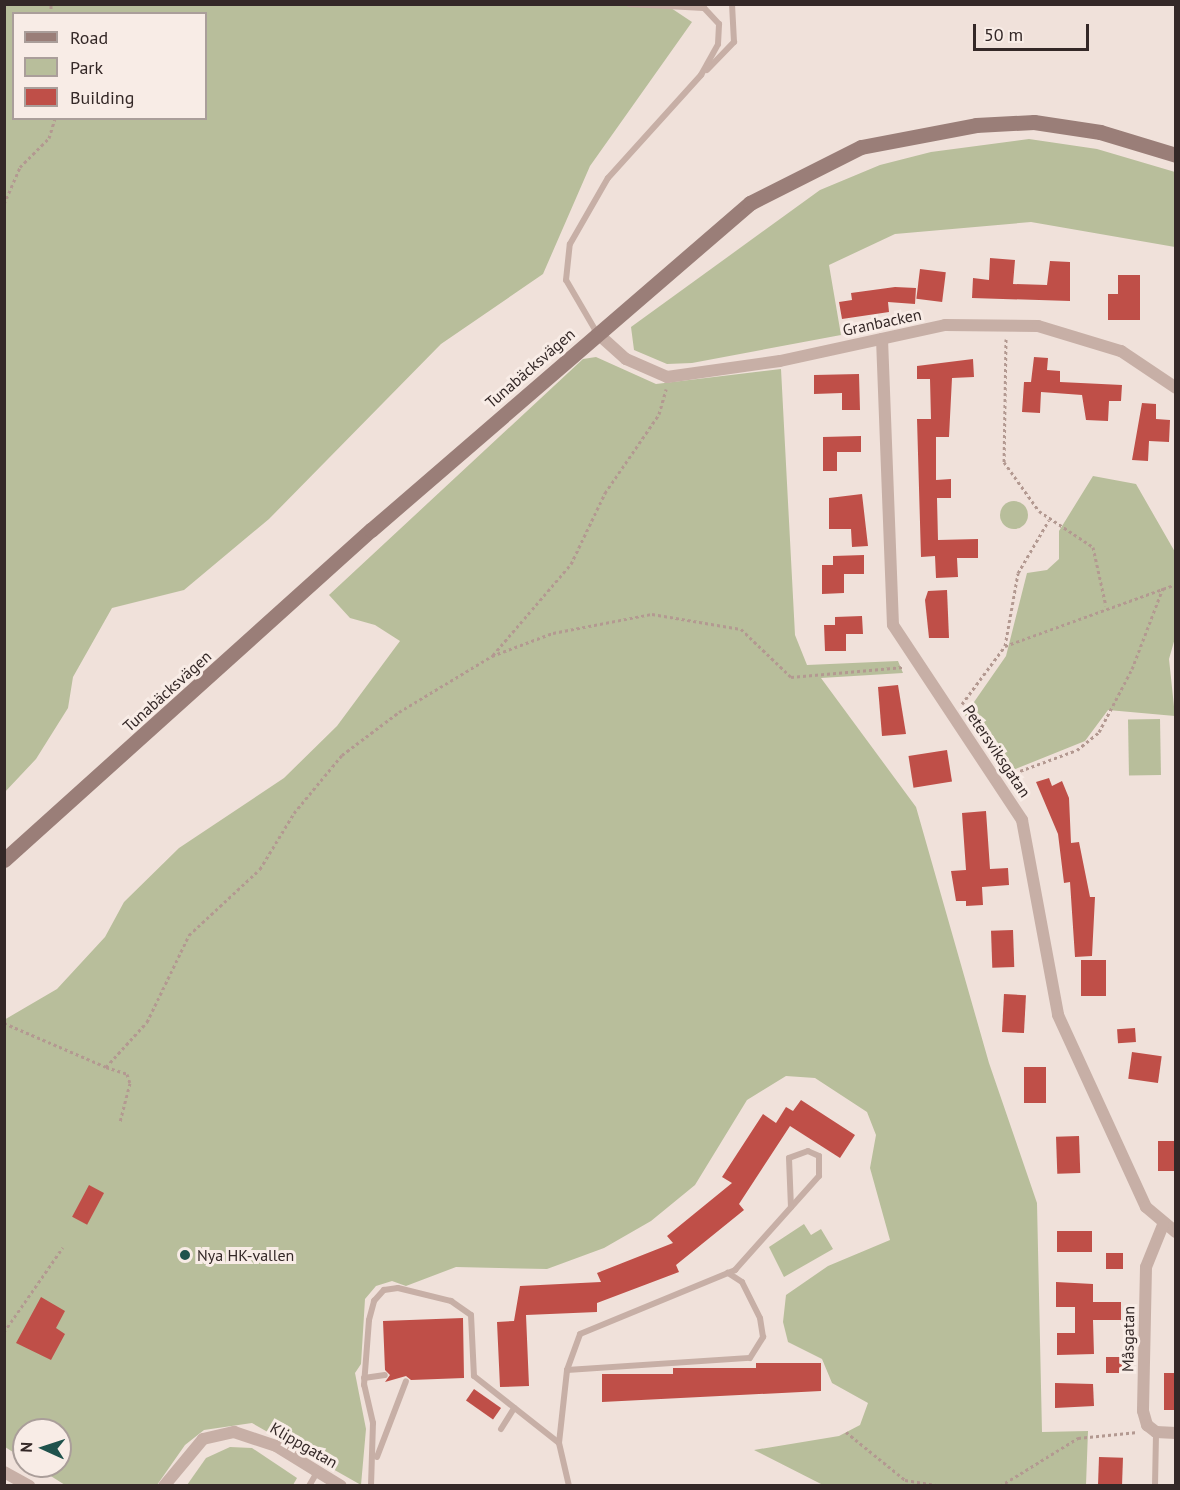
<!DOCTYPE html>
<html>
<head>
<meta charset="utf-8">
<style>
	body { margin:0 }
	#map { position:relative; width:1180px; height:1490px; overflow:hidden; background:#f0e1da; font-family:"PT Sans",sans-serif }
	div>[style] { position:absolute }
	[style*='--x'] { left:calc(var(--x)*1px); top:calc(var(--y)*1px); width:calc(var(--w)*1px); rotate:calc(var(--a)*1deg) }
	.green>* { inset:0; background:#b8be9b; transform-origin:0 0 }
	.round { border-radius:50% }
	.building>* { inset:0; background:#bf4f48; transform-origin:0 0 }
	.path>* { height:3px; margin-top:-1.5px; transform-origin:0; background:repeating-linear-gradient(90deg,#b39991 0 3px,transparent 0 6px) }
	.lane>* { height:6px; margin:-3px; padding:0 3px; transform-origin:3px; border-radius:3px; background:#c7afa6 }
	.street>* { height:12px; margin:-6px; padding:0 6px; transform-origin:6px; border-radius:6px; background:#c7afa6 }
	.secondary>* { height:15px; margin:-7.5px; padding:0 7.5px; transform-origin:7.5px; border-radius:7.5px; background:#9a7e78 }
	.dots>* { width:16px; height:16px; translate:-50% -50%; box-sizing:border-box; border:3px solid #f8ece6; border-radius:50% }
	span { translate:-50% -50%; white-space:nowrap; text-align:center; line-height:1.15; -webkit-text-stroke:6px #f8ece6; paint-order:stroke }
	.street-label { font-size:16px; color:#342827 }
	.poi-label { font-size:16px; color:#342827 }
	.left { translate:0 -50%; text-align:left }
	.frame { position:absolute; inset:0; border:6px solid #342827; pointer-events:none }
	.legend { position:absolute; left:12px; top:12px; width:195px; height:108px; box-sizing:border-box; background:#f8ece6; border:2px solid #aa9e9a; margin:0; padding:8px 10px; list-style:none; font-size:18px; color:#342827 }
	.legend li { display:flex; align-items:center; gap:12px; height:30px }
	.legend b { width:30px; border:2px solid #aa9e9a }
	.north { position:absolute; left:12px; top:1418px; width:60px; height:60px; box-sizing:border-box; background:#f8ece6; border:2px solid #aa9e9a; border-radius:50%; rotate:273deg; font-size:16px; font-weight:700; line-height:24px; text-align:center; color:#342827 }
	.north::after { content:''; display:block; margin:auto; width:21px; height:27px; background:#1f524c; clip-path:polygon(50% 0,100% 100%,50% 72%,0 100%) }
	.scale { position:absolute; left:973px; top:24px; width:116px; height:27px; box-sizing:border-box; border:3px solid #342827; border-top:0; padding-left:8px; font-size:18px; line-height:21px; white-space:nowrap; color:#342827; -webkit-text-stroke:4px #f8ece6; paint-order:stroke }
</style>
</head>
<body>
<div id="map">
	<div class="green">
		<div style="clip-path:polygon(evenodd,665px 4px,692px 22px,590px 166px,543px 274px,441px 344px,269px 519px,184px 590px,112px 608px,73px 677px,68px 708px,36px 759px,4px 793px,4px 5px,665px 4px,14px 14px,206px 14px,206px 118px,14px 118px,14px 14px)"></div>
		<div style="clip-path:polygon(1029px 139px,1097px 149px,1175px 172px,1175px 247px,1031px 222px,895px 234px,829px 265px,841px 335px,692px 363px,667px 364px,634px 350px,631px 327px,820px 190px,880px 165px,931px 152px)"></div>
		<div style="clip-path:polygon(596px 357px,656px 384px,781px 369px,795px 635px,807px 665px,898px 661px,903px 673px,821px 678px,916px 807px,989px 1063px,1037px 1203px,1042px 1432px,1088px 1431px,1086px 1485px,823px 1485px,754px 1450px,839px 1436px,860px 1425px,868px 1403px,832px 1383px,822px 1359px,788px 1342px,783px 1322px,786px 1295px,828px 1266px,890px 1240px,870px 1168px,876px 1135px,867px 1112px,815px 1078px,786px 1076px,747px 1100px,695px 1185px,651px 1221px,604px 1248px,547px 1269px,456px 1267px,406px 1286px,392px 1281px,376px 1286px,365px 1299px,361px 1364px,355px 1373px,366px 1429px,361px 1485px,252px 1423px,204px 1430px,185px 1445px,157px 1485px,65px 1485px,35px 1466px,60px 1466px,60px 1430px,24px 1430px,24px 1459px,5px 1447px,4px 1020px,57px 989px,105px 937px,124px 902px,179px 848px,284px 778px,337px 726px,400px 641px,375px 625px,350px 618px,329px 595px,583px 359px)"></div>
		<div style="clip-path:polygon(1093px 476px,1136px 484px,1175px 552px,1175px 638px,1169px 659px,1175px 716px,1108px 710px,1085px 741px,1008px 772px,965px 715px,1006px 656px,1027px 573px,1047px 570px,1059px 559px,1059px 531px)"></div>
		<div class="round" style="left:1000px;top:501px;width:28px;height:28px"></div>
		<div style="left:1160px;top:719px;width:56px;height:32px;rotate:89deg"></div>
		<div style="clip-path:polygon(804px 1224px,811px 1235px,821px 1229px,833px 1249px,784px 1277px,769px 1247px)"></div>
		<div style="clip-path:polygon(230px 1447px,252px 1448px,297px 1478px,293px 1485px,187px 1485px,206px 1458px)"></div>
	</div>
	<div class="building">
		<div style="clip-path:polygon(990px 258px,1015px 260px,1013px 284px,1047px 285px,1050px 261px,1070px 262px,1070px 301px,972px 298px,973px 278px,989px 280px)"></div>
		<div style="left:920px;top:269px;width:26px;height:30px;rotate:7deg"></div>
		<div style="clip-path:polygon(1118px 275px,1140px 275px,1140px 320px,1108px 320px,1108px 294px,1118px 294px)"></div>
		<div style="clip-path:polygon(895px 287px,916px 288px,915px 304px,888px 302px,889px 312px,842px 319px,839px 302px,852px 300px,851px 293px)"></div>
		<div style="clip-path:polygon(1034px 357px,1048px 358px,1047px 370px,1060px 371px,1060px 382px,1122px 385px,1121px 401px,1109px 401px,1108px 421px,1086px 420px,1082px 395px,1041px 392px,1040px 413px,1022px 412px,1024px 382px,1031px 382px)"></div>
		<div style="clip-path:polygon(973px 359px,974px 377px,952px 378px,949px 437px,936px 437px,936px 480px,951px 479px,951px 498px,937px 498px,938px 540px,978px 539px,978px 558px,957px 558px,958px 577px,936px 578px,935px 556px,921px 557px,917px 419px,931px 419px,930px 379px,917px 379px,917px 366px)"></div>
		<div style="clip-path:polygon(859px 374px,860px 410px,842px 410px,842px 393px,814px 394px,814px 375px)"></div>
		<div style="clip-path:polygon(1142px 403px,1156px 404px,1156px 419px,1170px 420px,1169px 442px,1149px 441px,1148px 461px,1132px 460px)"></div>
		<div style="clip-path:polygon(861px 436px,861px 452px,837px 452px,837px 471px,823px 471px,823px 437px)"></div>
		<div style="clip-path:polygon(862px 494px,868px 546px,852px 547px,851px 529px,829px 529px,829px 498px)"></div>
		<div style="clip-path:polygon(864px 555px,864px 574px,844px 574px,844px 593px,822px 594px,822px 565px,833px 565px,833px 556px)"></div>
		<div style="clip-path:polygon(947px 590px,949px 638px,929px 638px,925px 600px,928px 591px)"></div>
		<div style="clip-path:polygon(862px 616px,863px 634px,846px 634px,846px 651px,825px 651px,824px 625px,835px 625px,835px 617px)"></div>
		<div style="clip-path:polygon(898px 685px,906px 734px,882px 736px,878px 687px)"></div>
		<div style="left:947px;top:750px;width:32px;height:39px;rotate:81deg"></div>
		<div style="clip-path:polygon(1049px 778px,1052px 786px,1062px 781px,1069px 798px,1071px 843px,1079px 842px,1090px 897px,1095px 897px,1092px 956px,1075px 957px,1070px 882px,1064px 883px,1058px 834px,1036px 782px)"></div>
		<div style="clip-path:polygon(986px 811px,990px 869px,1008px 868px,1009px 885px,982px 887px,983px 905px,966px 906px,966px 901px,956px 901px,951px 871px,966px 870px,962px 813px)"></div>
		<div style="left:1013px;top:930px;width:37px;height:22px;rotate:88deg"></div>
		<div style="left:1106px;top:960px;width:36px;height:25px;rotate:90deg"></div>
		<div style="left:1004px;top:994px;width:22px;height:38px;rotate:3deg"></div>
		<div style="left:1135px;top:1028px;width:14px;height:18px;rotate:86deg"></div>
		<div style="left:1132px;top:1052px;width:30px;height:27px;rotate:8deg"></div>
		<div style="left:1024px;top:1067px;width:22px;height:36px"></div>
		<div style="clip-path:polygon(801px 1100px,855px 1135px,840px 1158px,790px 1126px,739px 1204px,744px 1210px,676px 1265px,679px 1272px,597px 1303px,597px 1312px,526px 1315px,529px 1386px,500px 1387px,497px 1322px,514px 1321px,520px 1286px,601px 1282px,597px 1273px,673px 1243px,667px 1236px,732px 1183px,722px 1177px,763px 1114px,776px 1123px,786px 1107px,793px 1111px)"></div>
		<div style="left:1079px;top:1136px;width:37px;height:23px;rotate:88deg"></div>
		<div style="left:1158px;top:1141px;width:18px;height:30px"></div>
		<div style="left:89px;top:1185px;width:17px;height:36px;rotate:28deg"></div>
		<div style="left:1057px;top:1231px;width:35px;height:21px"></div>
		<div style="left:1106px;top:1253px;width:17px;height:16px"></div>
		<div style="clip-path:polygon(1056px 1282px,1093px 1284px,1093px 1302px,1121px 1302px,1121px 1320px,1093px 1320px,1094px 1354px,1057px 1355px,1057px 1333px,1075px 1333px,1075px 1307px,1056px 1307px)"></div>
		<div style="clip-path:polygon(41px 1297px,65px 1311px,56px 1328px,65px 1334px,51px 1360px,16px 1343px)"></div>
		<div style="clip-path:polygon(463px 1318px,464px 1378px,411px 1380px,406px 1376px,385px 1382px,390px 1375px,385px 1370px,383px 1321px)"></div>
		<div style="left:1122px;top:1357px;width:16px;height:16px;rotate:90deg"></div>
		<div style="clip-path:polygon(756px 1363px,821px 1363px,821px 1391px,602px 1402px,602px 1374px,673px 1374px,673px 1368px,756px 1368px)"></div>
		<div style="left:1164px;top:1373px;width:12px;height:37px"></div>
		<div style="clip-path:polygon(1055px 1383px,1093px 1384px,1094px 1406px,1055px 1408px)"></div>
		<div style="left:474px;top:1389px;width:33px;height:14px;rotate:35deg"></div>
		<div style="left:1099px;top:1457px;width:24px;height:28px;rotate:2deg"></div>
	</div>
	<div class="path">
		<div style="--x:51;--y:14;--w:10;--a:-90"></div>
		<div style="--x:4;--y:204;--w:40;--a:-66.6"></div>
		<div style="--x:20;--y:167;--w:41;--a:-45"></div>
		<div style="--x:49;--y:138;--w:21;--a:-73"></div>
		<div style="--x:1006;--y:339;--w:123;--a:90.9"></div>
		<div style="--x:1004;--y:462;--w:60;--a:54.5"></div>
		<div style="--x:1039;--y:511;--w:65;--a:33.7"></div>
		<div style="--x:1093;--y:547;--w:60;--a:77.6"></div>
		<div style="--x:1005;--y:646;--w:74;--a:-79.9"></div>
		<div style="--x:1018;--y:573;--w:61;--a:-59.7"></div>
		<div style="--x:493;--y:655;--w:120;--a:-49.4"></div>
		<div style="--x:571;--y:564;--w:79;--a:-64.4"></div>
		<div style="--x:605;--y:493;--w:96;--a:-55.6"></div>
		<div style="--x:659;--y:414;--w:26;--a:-74"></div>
		<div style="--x:962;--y:704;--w:72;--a:-53.4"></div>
		<div style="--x:1005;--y:646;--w:182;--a:-19.9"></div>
		<div style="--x:1009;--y:775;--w:72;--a:-20.2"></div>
		<div style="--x:1077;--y:750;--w:28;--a:-39"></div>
		<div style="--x:1099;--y:732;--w:71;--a:-62.4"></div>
		<div style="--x:1132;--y:669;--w:87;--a:-69.1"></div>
		<div style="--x:4;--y:1023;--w:111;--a:23.3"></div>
		<div style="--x:106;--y:1067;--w:61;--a:-47.7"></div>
		<div style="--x:147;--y:1022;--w:97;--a:-64.2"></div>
		<div style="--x:189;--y:935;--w:97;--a:-42.9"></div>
		<div style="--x:260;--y:869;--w:66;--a:-58.7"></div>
		<div style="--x:294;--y:813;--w:75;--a:-50.4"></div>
		<div style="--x:342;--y:755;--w:71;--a:-37"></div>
		<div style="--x:399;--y:712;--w:109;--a:-31.1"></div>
		<div style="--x:492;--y:656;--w:65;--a:-20.7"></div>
		<div style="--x:553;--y:633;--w:101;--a:-10.9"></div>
		<div style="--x:652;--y:614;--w:90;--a:9.6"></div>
		<div style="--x:741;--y:629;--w:69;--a:43.8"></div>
		<div style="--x:791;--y:677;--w:113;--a:-5.1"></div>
		<div style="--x:106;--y:1067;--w:22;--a:18"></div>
		<div style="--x:127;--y:1074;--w:9;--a:72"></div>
		<div style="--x:130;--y:1083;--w:40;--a:104.4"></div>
		<div style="--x:4;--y:1332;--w:103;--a:-55.2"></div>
		<div style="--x:4;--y:1375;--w:10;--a:90"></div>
		<div style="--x:846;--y:1432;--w:76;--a:39.1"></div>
		<div style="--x:905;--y:1480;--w:36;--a:9"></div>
		<div style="--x:1000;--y:1486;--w:92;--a:-31.6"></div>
		<div style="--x:1078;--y:1438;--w:60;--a:-5.7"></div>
	</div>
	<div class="lane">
		<div style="--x:707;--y:70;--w:39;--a:-46"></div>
		<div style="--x:734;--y:42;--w:38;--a:-93"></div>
		<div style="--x:597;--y:333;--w:61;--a:-120.3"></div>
		<div style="--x:566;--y:280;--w:36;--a:-84"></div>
		<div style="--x:570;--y:244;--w:76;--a:-60.1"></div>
		<div style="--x:608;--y:178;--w:139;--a:-47.9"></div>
		<div style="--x:701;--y:75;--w:35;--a:-61"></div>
		<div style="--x:718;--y:44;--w:20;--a:-87"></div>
		<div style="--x:719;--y:24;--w:22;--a:-133"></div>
		<div style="--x:704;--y:8;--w:75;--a:-176.9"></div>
		<div style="--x:567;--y:1370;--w:183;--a:-3.8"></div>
		<div style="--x:750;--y:1358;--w:25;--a:-58"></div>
		<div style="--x:763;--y:1337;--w:19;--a:-99"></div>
		<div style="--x:760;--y:1318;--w:40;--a:-116.6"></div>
		<div style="--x:742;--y:1282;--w:17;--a:-147"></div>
		<div style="--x:364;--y:1378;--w:21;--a:-8"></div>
		<div style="--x:501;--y:1429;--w:25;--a:-58"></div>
		<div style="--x:559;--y:1443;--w:73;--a:-83.7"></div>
		<div style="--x:567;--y:1370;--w:38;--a:-70"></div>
		<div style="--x:580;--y:1334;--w:168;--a:-22.4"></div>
		<div style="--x:735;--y:1270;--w:126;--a:-48.2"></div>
		<div style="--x:819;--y:1176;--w:20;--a:-90"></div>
		<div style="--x:819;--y:1156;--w:12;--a:-156"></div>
		<div style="--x:808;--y:1151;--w:20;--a:160"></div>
		<div style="--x:789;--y:1158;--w:49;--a:87.7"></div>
		<div style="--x:377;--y:1457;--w:81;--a:-69.1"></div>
		<div style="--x:309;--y:1486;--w:16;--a:-60"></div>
		<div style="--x:371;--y:1486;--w:63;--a:-88.2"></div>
		<div style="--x:373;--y:1423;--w:39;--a:-103"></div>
		<div style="--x:364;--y:1385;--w:65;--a:-85.6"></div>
		<div style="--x:369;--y:1320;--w:20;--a:-75"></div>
		<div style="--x:374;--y:1301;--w:15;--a:-48"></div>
		<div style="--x:384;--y:1290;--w:14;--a:-8"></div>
		<div style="--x:398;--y:1288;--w:55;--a:13.8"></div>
		<div style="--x:451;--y:1301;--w:24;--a:35"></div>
		<div style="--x:471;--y:1315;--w:61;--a:87.2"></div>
		<div style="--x:474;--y:1376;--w:108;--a:38.2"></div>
		<div style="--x:559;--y:1443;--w:44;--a:76.9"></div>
		<div style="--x:1155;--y:1486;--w:54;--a:-88.9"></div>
	</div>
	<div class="street">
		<div style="--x:597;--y:333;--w:39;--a:42"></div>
		<div style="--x:626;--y:359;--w:45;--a:23.7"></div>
		<div style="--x:667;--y:377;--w:114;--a:-8.1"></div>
		<div style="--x:780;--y:361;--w:169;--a:-12.3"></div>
		<div style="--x:945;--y:325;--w:93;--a:0.6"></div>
		<div style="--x:1038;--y:326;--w:87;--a:16.8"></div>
		<div style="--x:1121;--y:351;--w:66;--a:33.9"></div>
		<div style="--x:882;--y:339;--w:286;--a:87.8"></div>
		<div style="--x:893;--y:625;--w:234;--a:56.5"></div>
		<div style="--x:1022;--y:820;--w:198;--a:79.5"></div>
		<div style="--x:1058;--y:1015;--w:211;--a:65.4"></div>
		<div style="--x:1146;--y:1207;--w:39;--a:40"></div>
		<div style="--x:1163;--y:1225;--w:45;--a:112"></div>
		<div style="--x:1146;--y:1267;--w:144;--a:91.2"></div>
		<div style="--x:1143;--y:1411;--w:15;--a:74"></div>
		<div style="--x:1147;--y:1425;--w:11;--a:38"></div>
		<div style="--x:1156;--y:1432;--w:20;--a:3"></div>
		<div style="--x:4;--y:1472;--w:29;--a:29"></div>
		<div style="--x:164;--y:1486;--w:61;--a:-50.3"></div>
		<div style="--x:203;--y:1439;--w:32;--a:-13"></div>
		<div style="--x:234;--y:1432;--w:44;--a:18.4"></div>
		<div style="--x:276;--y:1446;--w:76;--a:31.6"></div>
	</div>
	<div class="secondary">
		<div style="--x:4;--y:860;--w:494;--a:-42"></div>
		<div style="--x:371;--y:530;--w:501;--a:-40.79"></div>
		<div style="--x:750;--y:203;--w:124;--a:-26.8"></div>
		<div style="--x:861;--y:147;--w:117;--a:-10.8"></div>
		<div style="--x:976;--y:125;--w:58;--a:-3"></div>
		<div style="--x:1034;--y:122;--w:67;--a:8.6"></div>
		<div style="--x:1100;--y:132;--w:79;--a:16.8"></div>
	</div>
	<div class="dots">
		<div style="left:185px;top:1255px;background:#1f524c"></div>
	</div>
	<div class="street-label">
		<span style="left:882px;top:322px;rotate:-12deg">Granbacken</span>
		<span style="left:530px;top:368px;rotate:-41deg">Tunabäcksvägen</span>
		<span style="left:167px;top:691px;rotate:-42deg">Tunabäcksvägen</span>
		<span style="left:997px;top:751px;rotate:56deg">Petersviksgatan</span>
		<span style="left:1128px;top:1339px;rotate:-89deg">Måsgatan</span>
		<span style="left:304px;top:1445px;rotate:30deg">Klippgatan</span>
	</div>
	<div class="poi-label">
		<span class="left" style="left:197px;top:1255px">Nya HK-vallen</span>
	</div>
	<div class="frame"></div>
	<ul class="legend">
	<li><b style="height:8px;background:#9a7e78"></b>Road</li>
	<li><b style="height:16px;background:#b8be9b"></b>Park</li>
	<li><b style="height:16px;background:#bf4f48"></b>Building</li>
	</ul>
	<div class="north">N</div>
	<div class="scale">50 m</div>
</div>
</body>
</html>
